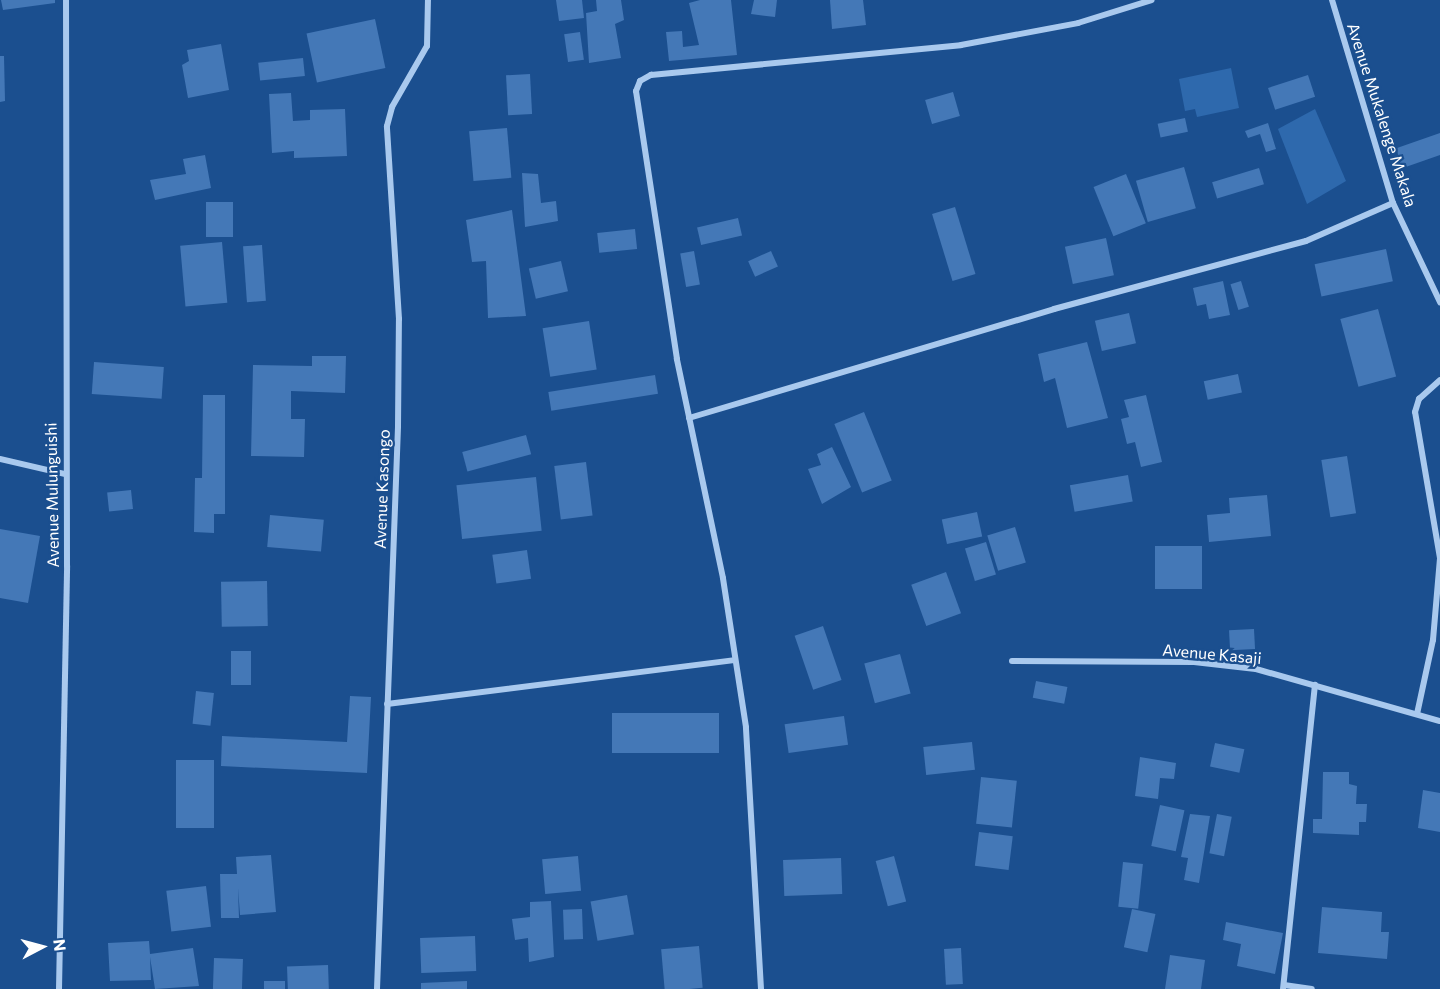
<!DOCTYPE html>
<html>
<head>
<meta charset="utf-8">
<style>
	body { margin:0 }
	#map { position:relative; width:1440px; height:989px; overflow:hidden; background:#1b4f8f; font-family:Commissioner,sans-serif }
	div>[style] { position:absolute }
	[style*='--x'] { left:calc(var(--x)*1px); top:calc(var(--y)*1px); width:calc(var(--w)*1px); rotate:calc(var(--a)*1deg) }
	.green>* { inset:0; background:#2e69ad }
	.building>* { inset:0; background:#4478b7; transform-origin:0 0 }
	.minor>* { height:6px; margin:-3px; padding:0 3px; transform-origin:3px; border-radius:3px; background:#a9c9ee }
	span { translate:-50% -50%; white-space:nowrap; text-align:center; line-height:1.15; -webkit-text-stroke:4.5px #1b4f8f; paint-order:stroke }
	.street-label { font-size:16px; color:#fff }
	.north { position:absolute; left:12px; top:917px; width:60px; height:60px; -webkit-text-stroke:4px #1b4f8f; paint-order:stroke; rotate:84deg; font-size:16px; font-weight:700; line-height:24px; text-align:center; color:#fff }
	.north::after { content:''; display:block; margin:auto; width:21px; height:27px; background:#fff; clip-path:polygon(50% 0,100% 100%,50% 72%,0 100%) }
</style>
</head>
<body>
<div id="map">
	<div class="green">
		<div style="clip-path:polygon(1231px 68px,1239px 108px,1197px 117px,1195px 109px,1185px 111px,1179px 79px)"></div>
		<div style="clip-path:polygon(1315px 109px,1346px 181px,1307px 204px,1278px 129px)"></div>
	</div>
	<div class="building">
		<div style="clip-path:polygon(1px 0,55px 0,55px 3px,3px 10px)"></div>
		<div style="clip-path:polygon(556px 0,582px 0,584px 18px,559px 21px)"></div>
		<div style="clip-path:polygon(596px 0,621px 0,624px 20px,615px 24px,621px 58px,589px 63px,586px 13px,597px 11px)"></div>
		<div style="clip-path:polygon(700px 0,731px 0,737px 55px,669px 61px,666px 32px,682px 31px,683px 47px,699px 45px,689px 3px)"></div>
		<div style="clip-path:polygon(754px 0,777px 0,775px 17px,751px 14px)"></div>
		<div style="clip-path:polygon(830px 0,863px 0,866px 25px,832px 29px)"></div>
		<div style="left:375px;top:19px;width:50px;height:70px;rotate:78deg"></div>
		<div style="left:580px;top:32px;width:28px;height:16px;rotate:82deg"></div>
		<div style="clip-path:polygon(221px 44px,229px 90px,188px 98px,182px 65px,189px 61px,187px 50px)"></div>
		<div style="clip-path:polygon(0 56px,4px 56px,5px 101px,0 102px)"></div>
		<div style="left:303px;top:58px;width:18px;height:45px;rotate:84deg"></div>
		<div style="left:530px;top:74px;width:40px;height:24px;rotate:87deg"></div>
		<div style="left:1308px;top:75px;width:23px;height:42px;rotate:72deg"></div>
		<div style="left:953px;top:92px;width:25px;height:29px;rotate:74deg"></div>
		<div style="clip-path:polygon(291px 93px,293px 121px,310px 120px,310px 110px,345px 109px,347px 156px,294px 158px,294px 151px,272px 153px,269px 94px)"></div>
		<div style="left:1185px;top:118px;width:14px;height:28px;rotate:78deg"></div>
		<div style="clip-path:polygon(1268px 123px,1276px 149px,1266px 152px,1260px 134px,1248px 138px,1245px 131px)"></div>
		<div style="left:507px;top:128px;width:50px;height:38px;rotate:85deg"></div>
		<div style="clip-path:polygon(1440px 133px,1440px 155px,1400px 169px,1397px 148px)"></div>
		<div style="clip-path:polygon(205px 155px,211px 188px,155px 200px,150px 180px,186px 174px,183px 159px)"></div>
		<div style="left:1184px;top:167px;width:43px;height:50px;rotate:74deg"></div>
		<div style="left:1259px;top:168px;width:17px;height:49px;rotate:73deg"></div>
		<div style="clip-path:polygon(522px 173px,538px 174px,541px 203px,556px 201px,558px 221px,525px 227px)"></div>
		<div style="left:1126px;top:174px;width:53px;height:35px;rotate:68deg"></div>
		<div style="left:206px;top:202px;width:27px;height:35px"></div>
		<div style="left:955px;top:207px;width:70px;height:24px;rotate:73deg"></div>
		<div style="clip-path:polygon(512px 210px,526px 316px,488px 318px,486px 261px,472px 262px,466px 220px)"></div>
		<div style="left:738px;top:218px;width:18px;height:42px;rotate:77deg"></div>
		<div style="left:635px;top:229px;width:20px;height:38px;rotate:84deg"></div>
		<div style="left:1106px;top:238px;width:38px;height:42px;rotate:78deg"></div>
		<div style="left:222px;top:242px;width:61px;height:42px;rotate:85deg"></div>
		<div style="left:262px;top:245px;width:56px;height:19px;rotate:86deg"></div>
		<div style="left:1386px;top:249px;width:33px;height:73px;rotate:78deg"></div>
		<div style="left:694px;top:251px;width:34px;height:14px;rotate:80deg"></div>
		<div style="left:771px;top:251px;width:17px;height:25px;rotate:66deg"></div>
		<div style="left:561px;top:261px;width:31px;height:33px;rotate:77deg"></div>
		<div style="clip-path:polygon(1223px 281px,1230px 315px,1209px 319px,1206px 304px,1197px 306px,1193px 288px)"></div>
		<div style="left:1241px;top:281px;width:27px;height:11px;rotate:73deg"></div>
		<div style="left:1378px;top:309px;width:70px;height:39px;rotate:75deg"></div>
		<div style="left:1129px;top:313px;width:31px;height:35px;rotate:77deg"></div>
		<div style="left:589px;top:321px;width:49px;height:47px;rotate:81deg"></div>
		<div style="clip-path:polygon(1087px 342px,1108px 418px,1067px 428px,1055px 378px,1044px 382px,1038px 354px)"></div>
		<div style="clip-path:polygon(312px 356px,346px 356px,345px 393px,291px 391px,291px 419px,305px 419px,304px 457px,251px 456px,253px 365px,312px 366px)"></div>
		<div style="left:94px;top:362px;width:70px;height:32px;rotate:4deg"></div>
		<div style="left:1238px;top:374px;width:19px;height:35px;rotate:78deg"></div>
		<div style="left:655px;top:375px;width:19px;height:108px;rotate:81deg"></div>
		<div style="clip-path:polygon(203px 395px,225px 395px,225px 514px,214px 514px,214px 533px,194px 532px,195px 478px,202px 478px)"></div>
		<div style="clip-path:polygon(1146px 395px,1162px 462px,1141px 467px,1135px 442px,1127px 444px,1121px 419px,1129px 417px,1124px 400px)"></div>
		<div style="left:864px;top:412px;width:74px;height:32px;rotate:68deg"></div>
		<div style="left:526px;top:435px;width:20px;height:66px;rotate:75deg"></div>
		<div style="clip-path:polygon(832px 447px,851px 487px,822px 504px,808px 469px,821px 465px,817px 454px)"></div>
		<div style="left:1347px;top:456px;width:58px;height:26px;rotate:81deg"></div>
		<div style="left:586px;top:462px;width:54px;height:32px;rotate:83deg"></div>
		<div style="left:1128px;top:475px;width:27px;height:59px;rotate:80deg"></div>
		<div style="left:536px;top:477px;width:54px;height:80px;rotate:84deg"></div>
		<div style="left:131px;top:490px;width:19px;height:24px;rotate:84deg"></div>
		<div style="clip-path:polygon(1267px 495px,1271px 536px,1209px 542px,1207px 515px,1230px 513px,1229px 498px)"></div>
		<div style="left:977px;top:512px;width:25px;height:36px;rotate:78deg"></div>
		<div style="left:270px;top:515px;width:54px;height:32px;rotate:5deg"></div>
		<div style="left:1015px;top:527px;width:37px;height:29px;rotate:73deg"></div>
		<div style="clip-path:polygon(0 529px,40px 536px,28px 603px,0 598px)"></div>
		<div style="left:986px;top:542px;width:34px;height:22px;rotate:73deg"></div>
		<div style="left:1155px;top:546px;width:47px;height:43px"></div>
		<div style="left:527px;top:550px;width:29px;height:35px;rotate:82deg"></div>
		<div style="left:946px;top:572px;width:44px;height:37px;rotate:70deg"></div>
		<div style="left:267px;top:581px;width:45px;height:46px;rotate:89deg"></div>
		<div style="left:823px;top:626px;width:57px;height:30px;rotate:71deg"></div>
		<div style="left:1254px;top:629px;width:20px;height:25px;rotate:87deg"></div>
		<div style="left:251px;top:651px;width:34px;height:20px;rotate:90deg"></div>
		<div style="left:900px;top:654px;width:41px;height:37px;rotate:75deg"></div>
		<div style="left:1036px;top:681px;width:32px;height:17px;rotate:11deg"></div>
		<div style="left:196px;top:691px;width:18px;height:33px;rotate:6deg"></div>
		<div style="clip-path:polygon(350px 696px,371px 697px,367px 773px,221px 766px,222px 736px,347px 742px)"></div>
		<div style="left:719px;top:713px;width:40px;height:107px;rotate:90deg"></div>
		<div style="left:844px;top:716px;width:29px;height:60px;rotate:82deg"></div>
		<div style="left:972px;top:742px;width:28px;height:49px;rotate:84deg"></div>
		<div style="left:1215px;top:743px;width:30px;height:24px;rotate:12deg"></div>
		<div style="clip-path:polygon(1140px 757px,1176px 763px,1174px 779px,1160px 778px,1158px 799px,1135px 796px)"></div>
		<div style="left:176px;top:760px;width:38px;height:68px"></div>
		<div style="clip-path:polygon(1323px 772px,1349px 772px,1349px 784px,1357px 786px,1356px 804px,1367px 804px,1366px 822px,1359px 822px,1359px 835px,1313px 833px,1313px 819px,1322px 819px)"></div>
		<div style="left:981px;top:777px;width:36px;height:47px;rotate:6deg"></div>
		<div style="clip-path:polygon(1423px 790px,1440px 793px,1440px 832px,1418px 828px)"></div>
		<div style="left:1160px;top:805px;width:25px;height:42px;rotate:12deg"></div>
		<div style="clip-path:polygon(1190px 814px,1210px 816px,1199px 883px,1184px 880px,1188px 858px,1181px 857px)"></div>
		<div style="left:1217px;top:814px;width:15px;height:40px;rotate:11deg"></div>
		<div style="left:979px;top:832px;width:34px;height:34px;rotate:7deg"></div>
		<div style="clip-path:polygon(271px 855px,276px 912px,240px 915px,238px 888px,239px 918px,221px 918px,220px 874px,237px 874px,236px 857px)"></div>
		<div style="left:578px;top:856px;width:35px;height:36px;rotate:85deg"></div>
		<div style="left:894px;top:856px;width:47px;height:19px;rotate:75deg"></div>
		<div style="left:841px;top:858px;width:36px;height:58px;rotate:88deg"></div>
		<div style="left:1123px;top:862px;width:20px;height:45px;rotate:6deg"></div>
		<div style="left:206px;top:886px;width:41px;height:40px;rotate:83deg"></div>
		<div style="left:627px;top:895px;width:40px;height:37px;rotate:80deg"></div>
		<div style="clip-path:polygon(551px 901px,554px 957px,529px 962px,528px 938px,515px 940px,512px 919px,530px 917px,530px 902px)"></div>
		<div style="clip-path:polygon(1322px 907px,1382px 912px,1381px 932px,1389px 932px,1387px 959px,1318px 953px)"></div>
		<div style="left:582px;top:909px;width:30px;height:19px;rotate:88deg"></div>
		<div style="left:1132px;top:909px;width:24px;height:39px;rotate:12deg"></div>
		<div style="clip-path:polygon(1226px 922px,1283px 933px,1275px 974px,1237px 966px,1241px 944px,1223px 940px)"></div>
		<div style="left:475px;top:936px;width:35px;height:55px;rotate:88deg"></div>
		<div style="clip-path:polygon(149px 941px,150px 954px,193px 948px,199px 986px,155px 989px,150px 957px,151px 980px,110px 981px,108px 943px)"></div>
		<div style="left:699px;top:946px;width:42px;height:38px;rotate:85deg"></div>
		<div style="left:961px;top:948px;width:36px;height:17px;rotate:87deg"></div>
		<div style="clip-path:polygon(1170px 955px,1205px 960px,1201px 989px,1165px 989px)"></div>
		<div style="left:214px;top:958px;width:29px;height:31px;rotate:2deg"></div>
		<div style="left:328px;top:965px;width:24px;height:41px;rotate:88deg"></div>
		<div style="left:264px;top:981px;width:21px;height:8px"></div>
		<div style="clip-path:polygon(467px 981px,467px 989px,421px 989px,421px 983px)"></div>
	</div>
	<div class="minor">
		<div style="--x:1332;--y:0;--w:212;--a:73.3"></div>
		<div style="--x:1393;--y:203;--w:110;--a:64.6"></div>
		<div style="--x:689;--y:418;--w:381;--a:-16.6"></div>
		<div style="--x:1054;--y:309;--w:261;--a:-15.1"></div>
		<div style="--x:1306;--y:241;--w:95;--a:-23.6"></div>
		<div style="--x:0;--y:459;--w:67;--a:13"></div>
		<div style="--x:1012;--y:661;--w:182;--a:0.3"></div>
		<div style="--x:1194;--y:662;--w:62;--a:6.4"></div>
		<div style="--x:1256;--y:669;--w:191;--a:15.8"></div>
		<div style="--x:387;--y:704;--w:350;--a:-7.2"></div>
		<div style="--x:1417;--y:714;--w:76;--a:-77.8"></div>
		<div style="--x:1433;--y:640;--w:82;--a:-85.1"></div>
		<div style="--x:1440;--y:558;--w:148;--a:-99.7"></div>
		<div style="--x:1415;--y:412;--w:14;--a:-73"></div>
		<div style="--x:1419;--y:399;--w:28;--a:-42"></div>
		<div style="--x:1284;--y:985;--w:28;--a:8"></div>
		<div style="--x:59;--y:989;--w:423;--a:-88.9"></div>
		<div style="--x:67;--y:566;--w:566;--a:-90.1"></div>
		<div style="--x:377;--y:989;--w:563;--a:-87.86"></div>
		<div style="--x:398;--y:426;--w:107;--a:-89.5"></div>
		<div style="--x:399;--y:319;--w:193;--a:-93.6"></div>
		<div style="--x:387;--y:126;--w:20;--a:-75"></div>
		<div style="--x:392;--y:107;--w:70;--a:-60.2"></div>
		<div style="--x:427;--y:46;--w:46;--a:-88.8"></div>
		<div style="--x:761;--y:989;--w:262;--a:-93.3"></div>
		<div style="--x:746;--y:727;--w:151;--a:-98.8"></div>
		<div style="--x:723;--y:578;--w:224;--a:-101.9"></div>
		<div style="--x:677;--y:359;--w:271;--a:-98.7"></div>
		<div style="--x:636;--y:91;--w:11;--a:-68"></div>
		<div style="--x:640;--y:81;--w:13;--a:-29"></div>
		<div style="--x:651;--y:75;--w:311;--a:-5.5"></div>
		<div style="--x:961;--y:45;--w:119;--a:-10.6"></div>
		<div style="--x:1078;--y:23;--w:77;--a:-17.3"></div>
		<div style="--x:1283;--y:989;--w:306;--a:-84"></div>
	</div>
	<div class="street-label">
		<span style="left:1382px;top:115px;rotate:72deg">Avenue Mukalenge Makala</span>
		<span style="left:382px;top:489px;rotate:-88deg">Avenue Kasongo</span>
		<span style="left:52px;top:495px;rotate:-91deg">Avenue Mulunguishi</span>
		<span style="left:1212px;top:654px;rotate:5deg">Avenue Kasaji</span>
	</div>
	<div class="north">N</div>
</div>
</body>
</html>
